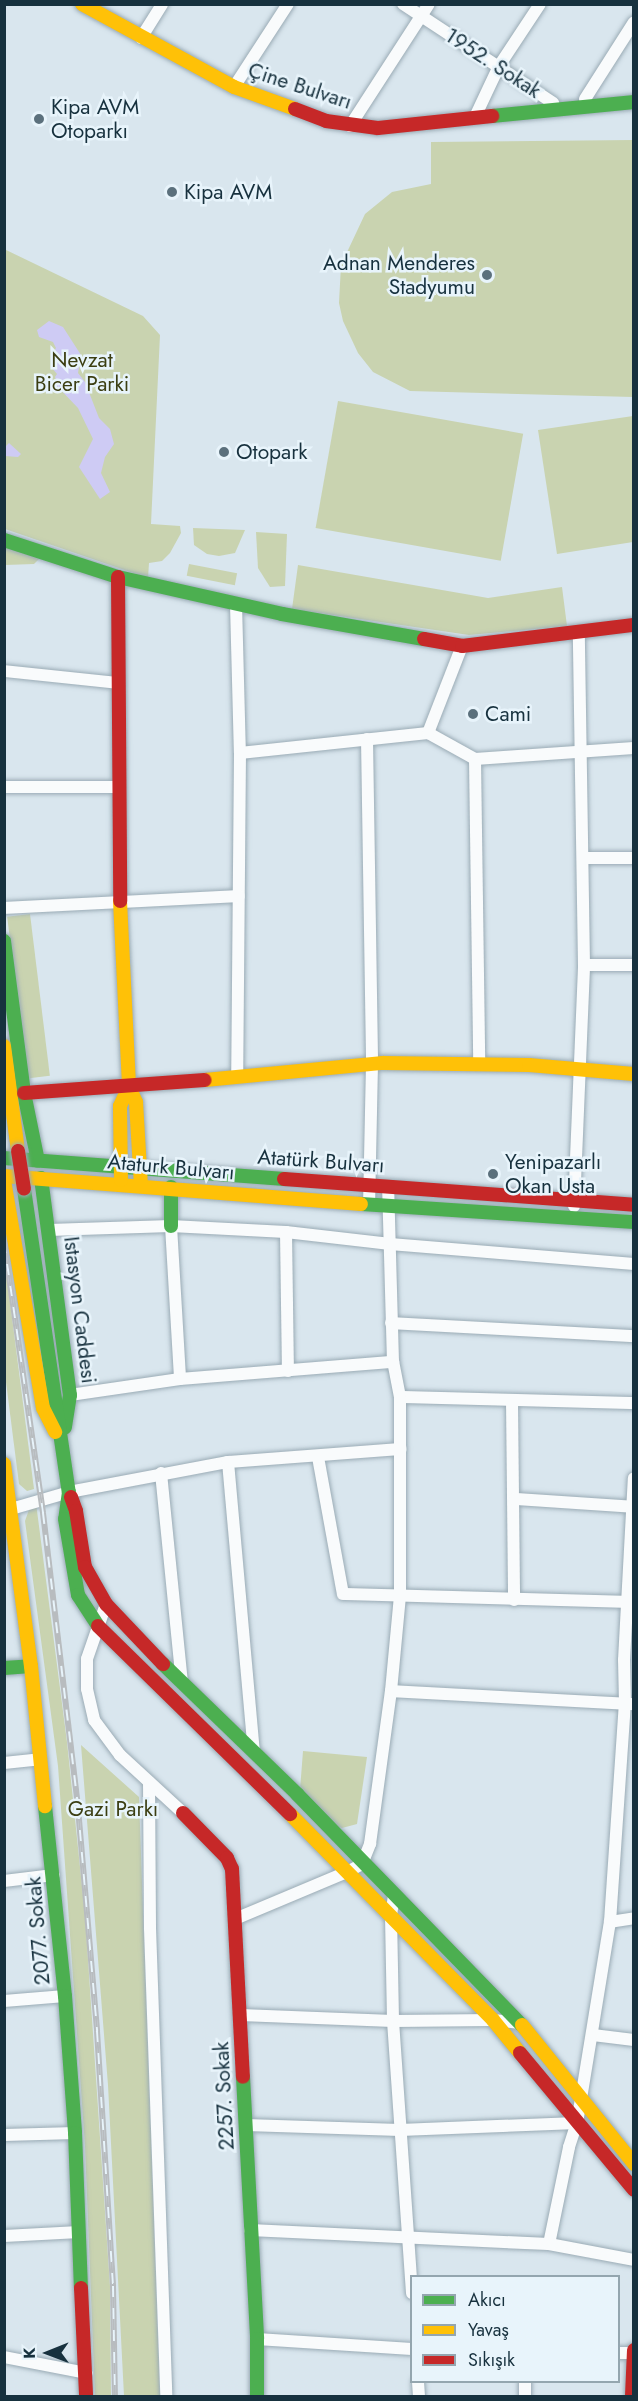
<!DOCTYPE html>
<html>
<head>
<meta charset="utf-8">
<style>
	body { margin:0 }
	#map { position:relative; width:638px; height:2401px; overflow:hidden; background:#d9e6ee; font-family:Jost,sans-serif }
	div>[style] { position:absolute }
	[style*='--x'] { left:calc(var(--x)*1px); top:calc(var(--y)*1px); width:calc(var(--w)*1px); rotate:calc(var(--a)*1deg) }
	.green>* { inset:0; background:#c9d3b0; transform-origin:0 0 }
	.water>* { inset:0; background:#cecbf4 }
	.roads { filter:drop-shadow(0 0 2px #9aabb5) drop-shadow(0 0 2px #9aabb5) }
	.street>* { height:12px; margin:-6px; padding:0 6px; transform-origin:6px; border-radius:6px; background:#f9fbfc }
	.fast>* { height:14px; margin:-7px; padding:0 7px; transform-origin:7px; border-radius:7px; background:#4caf50 }
	.slow>* { height:14px; margin:-7px; padding:0 7px; transform-origin:7px; border-radius:7px; background:#ffc107 }
	.jam>* { height:14px; margin:-7px; padding:0 7px; transform-origin:7px; border-radius:7px; background:#c62828 }
	.rail>* { height:6px; margin-top:-3px; transform-origin:0; background:repeating-linear-gradient(90deg,#e8f4fb 0 11px,#b8bcbf 0 22px); box-sizing:border-box; border-block:2px solid #b8bcbf }
	.bridges { filter:drop-shadow(0 0 2px #9aabb5) drop-shadow(0 0 2px #9aabb5) }
	.jam-bridge>* { height:14px; margin:-7px; padding:0 7px; transform-origin:7px; border-radius:7px; background:#c62828 }
	.dots>* { width:16px; height:16px; translate:-50% -50%; box-sizing:border-box; border:3px solid #e8f4fb; border-radius:50% }
	span { translate:-50% -50%; white-space:nowrap; text-align:center; line-height:1.15; -webkit-text-stroke:5px #e8f4fb; paint-order:stroke }
	.street-label { font-size:21px; color:#17313e }
	.poi-label { font-size:21px; color:#17313e }
	.left { translate:0 -50%; text-align:left }
	.right { translate:-100% -50%; text-align:right }
	.park-label { font-size:21px; color:#3b3e12 }
	.frame { position:absolute; inset:0; border:6px solid #17313e; pointer-events:none }
	.legend { position:absolute; left:410px; top:2275px; width:210px; height:108px; box-sizing:border-box; background:#e8f4fb; border:2px solid #94a6af; margin:0; padding:8px 10px; list-style:none; font-size:18px; color:#17313e }
	.legend li { display:flex; align-items:center; gap:12px; height:30px }
	.legend b { width:30px; border:2px solid #94a6af }
	.north { position:absolute; left:18px; top:2323px; width:60px; height:60px; -webkit-text-stroke:4px #e8f4fb; paint-order:stroke; rotate:269deg; font-size:16px; font-weight:700; line-height:24px; text-align:center; color:#17313e }
	.north::after { content:''; display:block; margin:auto; width:21px; height:27px; background:#17313e; clip-path:polygon(50% 0,100% 100%,50% 72%,0 100%) }
</style>
</head>
<body>
<div id="map">
	<div class="green">
		<div style="clip-path:polygon(633px 140px,633px 397px,410px 391px,373px 372px,358px 353px,343px 321px,339px 303px,341px 265px,365px 214px,392px 192px,431px 184px,431px 142px)"></div>
		<div style="clip-path:polygon(4px 249px,143px 316px,160px 335px,151px 524px,180px 526px,181px 533px,170px 553px,162px 561px,149px 563px,148px 578px,5px 529px)"></div>
		<div style="left:338px;top:401px;width:188px;height:129px;rotate:10deg"></div>
		<div style="clip-path:polygon(633px 416px,633px 542px,557px 554px,538px 430px)"></div>
		<div style="clip-path:polygon(193px 528px,245px 530px,235px 553px,219px 556px,207px 554px,194px 545px)"></div>
		<div style="clip-path:polygon(256px 532px,287px 534px,285px 586px,270px 587px,258px 568px)"></div>
		<div style="clip-path:polygon(5px 546px,39px 559px,34px 564px,5px 565px)"></div>
		<div style="left:189px;top:564px;width:49px;height:12px;rotate:11deg"></div>
		<div style="clip-path:polygon(298px 565px,488px 598px,562px 587px,567px 626px,469px 635px,292px 609px)"></div>
		<div style="left:30px;top:914px;width:163px;height:23px;rotate:83deg"></div>
		<div style="clip-path:polygon(5px 1263px,34px 1489px,27px 1491px,19px 1484px,5px 1374px)"></div>
		<div style="clip-path:polygon(36px 1503px,67px 1742px,85px 1915px,110px 2286px,111px 2396px,95px 2396px,85px 2146px,58px 1766px,25px 1521px,31px 1504px)"></div>
		<div style="clip-path:polygon(81px 1745px,139px 1797px,160px 2396px,124px 2396px,108px 2085px)"></div>
		<div style="clip-path:polygon(303px 1751px,367px 1757px,357px 1824px,342px 1828px,332px 1824px,300px 1790px)"></div>
	</div>
	<div class="water">
		<div style="clip-path:polygon(49px 321px,63px 327px,81px 355px,78px 373px,85px 382px,99px 418px,110px 429px,114px 444px,105px 457px,101px 473px,110px 492px,100px 499px,79px 467px,93px 439px,78px 408px,56px 385px,57px 381px,55px 377px,57px 374px,52px 368px,58px 359px,52px 354px,56px 348px,53px 342px,39px 337px,37px 330px)"></div>
		<div style="clip-path:polygon(9px 443px,21px 454px,18px 457px,5px 456px,5px 447px)"></div>
	</div>
	<div class="roads">
		<div class="street">
			<div style="--x:403;--y:4;--w:180;--a:33.4"></div>
			<div style="--x:141;--y:38;--w:40;--a:-58"></div>
			<div style="--x:234;--y:87;--w:99;--a:-57"></div>
			<div style="--x:585;--y:99;--w:91;--a:-57.5"></div>
			<div style="--x:475;--y:117;--w:56;--a:-64.8"></div>
			<div style="--x:499;--y:66;--w:74;--a:-56.5"></div>
			<div style="--x:350;--y:126;--w:145;--a:-57.1"></div>
			<div style="--x:236;--y:604;--w:149;--a:88.5"></div>
			<div style="--x:240;--y:753;--w:324;--a:90.5"></div>
			<div style="--x:4;--y:671;--w:115;--a:6"></div>
			<div style="--x:428;--y:733;--w:54;--a:29"></div>
			<div style="--x:475;--y:759;--w:305;--a:89.2"></div>
			<div style="--x:367;--y:739;--w:325;--a:89.1"></div>
			<div style="--x:372;--y:1064;--w:141;--a:91.2"></div>
			<div style="--x:240;--y:753;--w:189;--a:-6.1"></div>
			<div style="--x:428;--y:733;--w:93;--a:-68.7"></div>
			<div style="--x:475;--y:759;--w:159;--a:-4"></div>
			<div style="--x:4;--y:787;--w:115;--a:0"></div>
			<div style="--x:584;--y:858;--w:50;--a:0"></div>
			<div style="--x:4;--y:908;--w:235;--a:-2.9"></div>
			<div style="--x:584;--y:965;--w:50;--a:0"></div>
			<div style="--x:574;--y:1206;--w:241;--a:-87.6"></div>
			<div style="--x:584;--y:965;--w:334;--a:-90.9"></div>
			<div style="--x:171;--y:1226;--w:153;--a:86.6"></div>
			<div style="--x:49;--y:1230;--w:122;--a:-1.9"></div>
			<div style="--x:171;--y:1226;--w:115;--a:3"></div>
			<div style="--x:286;--y:1232;--w:105;--a:6.6"></div>
			<div style="--x:390;--y:1244;--w:245;--a:4.7"></div>
			<div style="--x:286;--y:1232;--w:139;--a:89.2"></div>
			<div style="--x:391;--y:1323;--w:243;--a:3.1"></div>
			<div style="--x:70;--y:1395;--w:111;--a:-8.3"></div>
			<div style="--x:180;--y:1379;--w:214;--a:-4.6"></div>
			<div style="--x:400;--y:1397;--w:234;--a:1.5"></div>
			<div style="--x:512;--y:1401;--w:199;--a:89.4"></div>
			<div style="--x:318;--y:1457;--w:139;--a:79.7"></div>
			<div style="--x:343;--y:1594;--w:291;--a:1.6"></div>
			<div style="--x:228;--y:1462;--w:291;--a:84.9"></div>
			<div style="--x:161;--y:1473;--w:211;--a:84.3"></div>
			<div style="--x:515;--y:1499;--w:119;--a:3.8"></div>
			<div style="--x:11;--y:1509;--w:60;--a:-16.3"></div>
			<div style="--x:69;--y:1492;--w:162;--a:-10.7"></div>
			<div style="--x:228;--y:1462;--w:173;--a:-4.3"></div>
			<div style="--x:106;--y:1604;--w:58;--a:109.1"></div>
			<div style="--x:87;--y:1659;--w:30;--a:90"></div>
			<div style="--x:87;--y:1689;--w:32;--a:77"></div>
			<div style="--x:94;--y:1720;--w:44;--a:53.4"></div>
			<div style="--x:120;--y:1755;--w:86;--a:42.6"></div>
			<div style="--x:391;--y:1691;--w:243;--a:3.1"></div>
			<div style="--x:4;--y:1763;--w:36;--a:-6"></div>
			<div style="--x:149;--y:1782;--w:146;--a:89.6"></div>
			<div style="--x:150;--y:1928;--w:468;--a:88"></div>
			<div style="--x:4;--y:1881;--w:50;--a:-6.8"></div>
			<div style="--x:394;--y:1896;--w:20;--a:99"></div>
			<div style="--x:391;--y:1916;--w:105;--a:88.9"></div>
			<div style="--x:393;--y:2021;--w:273;--a:86"></div>
			<div style="--x:235;--y:1919;--w:124;--a:-22.8"></div>
			<div style="--x:349;--y:1871;--w:15;--a:-28"></div>
			<div style="--x:362;--y:1864;--w:22;--a:-68"></div>
			<div style="--x:370;--y:1844;--w:154;--a:-82.2"></div>
			<div style="--x:391;--y:1691;--w:96;--a:-84.6"></div>
			<div style="--x:400;--y:1595;--w:198;--a:-90"></div>
			<div style="--x:400;--y:1397;--w:36;--a:-101"></div>
			<div style="--x:393;--y:1362;--w:175;--a:-91.6"></div>
			<div style="--x:610;--y:1922;--w:24;--a:-9"></div>
			<div style="--x:4;--y:2001;--w:61;--a:-4.7"></div>
			<div style="--x:241;--y:2015;--w:152;--a:2.3"></div>
			<div style="--x:393;--y:2021;--w:100;--a:-0.6"></div>
			<div style="--x:493;--y:2020;--w:28;--a:6"></div>
			<div style="--x:593;--y:2035;--w:41;--a:7"></div>
			<div style="--x:246;--y:2125;--w:154;--a:1.9"></div>
			<div style="--x:400;--y:2130;--w:177;--a:-2.3"></div>
			<div style="--x:577;--y:2123;--w:204;--a:-80.7"></div>
			<div style="--x:610;--y:1922;--w:220;--a:-86.1"></div>
			<div style="--x:625;--y:1703;--w:43;--a:-91.3"></div>
			<div style="--x:624;--y:1660;--w:182;--a:-86.9"></div>
			<div style="--x:4;--y:2135;--w:71;--a:-1.6"></div>
			<div style="--x:250;--y:2230;--w:299;--a:2.7"></div>
			<div style="--x:549;--y:2244;--w:86;--a:10.7"></div>
			<div style="--x:4;--y:2236;--w:75;--a:-3.1"></div>
			<div style="--x:549;--y:2244;--w:99;--a:-78.3"></div>
			<div style="--x:569;--y:2147;--w:25;--a:-72"></div>
			<div style="--x:257;--y:2339;--w:155;--a:3.7"></div>
			<div style="--x:618;--y:2353;--w:15;--a:0"></div>
			<div style="--x:4;--y:2357;--w:84;--a:11"></div>
			<div style="--x:418;--y:2382;--w:14;--a:86"></div>
			<div style="--x:525;--y:2396;--w:14;--a:-90"></div>
		</div>
		<div class="fast">
			<div style="--x:492;--y:116;--w:143;--a:-5.6"></div>
			<div style="--x:4;--y:540;--w:120;--a:18"></div>
			<div style="--x:118;--y:577;--w:168;--a:12.7"></div>
			<div style="--x:282;--y:614;--w:144;--a:10"></div>
			<div style="--x:4;--y:941;--w:153;--a:82.5"></div>
			<div style="--x:24;--y:1093;--w:69;--a:78.4"></div>
			<div style="--x:4;--y:1158;--w:281;--a:4.3"></div>
			<div style="--x:41;--y:1178;--w:219;--a:82.4"></div>
			<div style="--x:70;--y:1395;--w:33;--a:99"></div>
			<div style="--x:171;--y:1187;--w:39;--a:90"></div>
			<div style="--x:24;--y:1189;--w:306;--a:81.6"></div>
			<div style="--x:69;--y:1492;--w:27;--a:98"></div>
			<div style="--x:65;--y:1519;--w:77;--a:80.3"></div>
			<div style="--x:78;--y:1595;--w:37;--a:57"></div>
			<div style="--x:361;--y:1204;--w:274;--a:3.8"></div>
			<div style="--x:163;--y:1664;--w:187;--a:44.1"></div>
			<div style="--x:297;--y:1794;--w:322;--a:45.8"></div>
			<div style="--x:4;--y:1668;--w:27;--a:-4"></div>
			<div style="--x:45;--y:1806;--w:191;--a:84"></div>
			<div style="--x:65;--y:1996;--w:137;--a:85.8"></div>
			<div style="--x:75;--y:2133;--w:155;--a:87.8"></div>
			<div style="--x:243;--y:2077;--w:262;--a:86.9"></div>
			<div style="--x:257;--y:2339;--w:57;--a:90"></div>
		</div>
		<div class="slow">
			<div style="--x:82;--y:4;--w:173;--a:28.6"></div>
			<div style="--x:234;--y:87;--w:65;--a:19.8"></div>
			<div style="--x:120;--y:901;--w:186;--a:87.2"></div>
			<div style="--x:129;--y:1087;--w:17;--a:65"></div>
			<div style="--x:136;--y:1102;--w:83;--a:86.6"></div>
			<div style="--x:4;--y:1046;--w:106;--a:82.4"></div>
			<div style="--x:205;--y:1080;--w:179;--a:-5.5"></div>
			<div style="--x:383;--y:1063;--w:146;--a:0.8"></div>
			<div style="--x:529;--y:1065;--w:105;--a:4.9"></div>
			<div style="--x:4;--y:1176;--w:358;--a:4.5"></div>
			<div style="--x:4;--y:1180;--w:231;--a:80.3"></div>
			<div style="--x:43;--y:1408;--w:27;--a:63"></div>
			<div style="--x:121;--y:1180;--w:74;--a:-90.8"></div>
			<div style="--x:120;--y:1106;--w:21;--a:-65"></div>
			<div style="--x:4;--y:1464;--w:204;--a:82.4"></div>
			<div style="--x:31;--y:1666;--w:141;--a:84.3"></div>
			<div style="--x:290;--y:1814;--w:289;--a:45.4"></div>
			<div style="--x:493;--y:2020;--w:43;--a:50.7"></div>
			<div style="--x:522;--y:2025;--w:179;--a:51.1"></div>
		</div>
		<div class="jam">
			<div style="--x:295;--y:109;--w:33;--a:21"></div>
			<div style="--x:326;--y:121;--w:52;--a:7.7"></div>
			<div style="--x:378;--y:128;--w:115;--a:-6"></div>
			<div style="--x:118;--y:577;--w:324;--a:89.6"></div>
			<div style="--x:424;--y:639;--w:39;--a:10"></div>
			<div style="--x:462;--y:646;--w:173;--a:-7"></div>
			<div style="--x:24;--y:1093;--w:181;--a:-4.1"></div>
			<div style="--x:284;--y:1179;--w:351;--a:4.2"></div>
			<div style="--x:71;--y:1497;--w:15;--a:70"></div>
			<div style="--x:76;--y:1511;--w:57;--a:80.9"></div>
			<div style="--x:85;--y:1567;--w:43;--a:60.4"></div>
			<div style="--x:106;--y:1604;--w:83;--a:46.5"></div>
			<div style="--x:98;--y:1626;--w:269;--a:44.4"></div>
			<div style="--x:183;--y:1813;--w:63;--a:45.6"></div>
			<div style="--x:227;--y:1858;--w:12;--a:66"></div>
			<div style="--x:232;--y:1869;--w:208;--a:87"></div>
			<div style="--x:520;--y:2053;--w:178;--a:50.2"></div>
			<div style="--x:81;--y:2288;--w:108;--a:87.3"></div>
			<div style="--x:632;--y:2396;--w:46;--a:-87.5"></div>
		</div>
	</div>
	<div class="rail">
		<div style="--x:4;--y:1242;--w:274;--a:81.8"></div>
		<div style="--x:43;--y:1513;--w:297;--a:83.2"></div>
		<div style="--x:78;--y:1808;--w:224;--a:85.1"></div>
		<div style="--x:97;--y:2031;--w:256;--a:86.4"></div>
		<div style="--x:113;--y:2286;--w:110;--a:89"></div>
	</div>
	<div class="bridges">
		<div class="jam-bridge">
			<div style="--x:18;--y:1151;--w:38;--a:81"></div>
		</div>
	</div>
	<div class="dots">
		<div style="left:39px;top:119px;background:#5b707c"></div>
		<div style="left:172px;top:192px;background:#5b707c"></div>
		<div style="left:487px;top:275px;background:#5b707c"></div>
		<div style="left:224px;top:452px;background:#5b707c"></div>
		<div style="left:473px;top:714px;background:#5b707c"></div>
		<div style="left:493px;top:1174px;background:#5b707c"></div>
	</div>
	<div class="street-label">
		<span style="left:493px;top:63px;rotate:33deg">1952. Sokak</span>
		<span style="left:300px;top:86px;rotate:18deg">Çine Bulvarı</span>
		<span style="left:321px;top:1161px;rotate:4deg">Atatürk Bulvarı</span>
		<span style="left:171px;top:1167px;rotate:5deg">Ataturk Bulvarı</span>
		<span style="left:80px;top:1310px;rotate:83deg">Istasyon Caddesi</span>
		<span style="left:38px;top:1931px;rotate:-95deg">2077. Sokak</span>
		<span style="left:224px;top:2096px;rotate:-93deg">2257. Sokak</span>
	</div>
	<div class="poi-label">
		<span class="left" style="left:51px;top:119px">Kipa AVM<br>Otoparkı</span>
		<span class="left" style="left:184px;top:192px">Kipa AVM</span>
		<span class="right" style="left:475px;top:275px">Adnan Menderes<br>Stadyumu</span>
		<span class="left" style="left:236px;top:452px">Otopark</span>
		<span class="left" style="left:485px;top:714px">Cami</span>
		<span class="left" style="left:505px;top:1174px">Yenipazarlı<br>Okan Usta</span>
	</div>
	<div class="park-label">
		<span style="left:82px;top:372px">Nevzat<br>Bicer Parki</span>
		<span style="left:113px;top:1809px">Gazi Parkı</span>
	</div>
	<div class="frame"></div>
	<ul class="legend">
	<li><b style="height:8px;background:#4caf50"></b>Akıcı</li>
	<li><b style="height:8px;background:#ffc107"></b>Yavaş</li>
	<li><b style="height:8px;background:#c62828"></b>Sıkışık</li>
	</ul>
	<div class="north">K</div>
</div>
</body>
</html>
